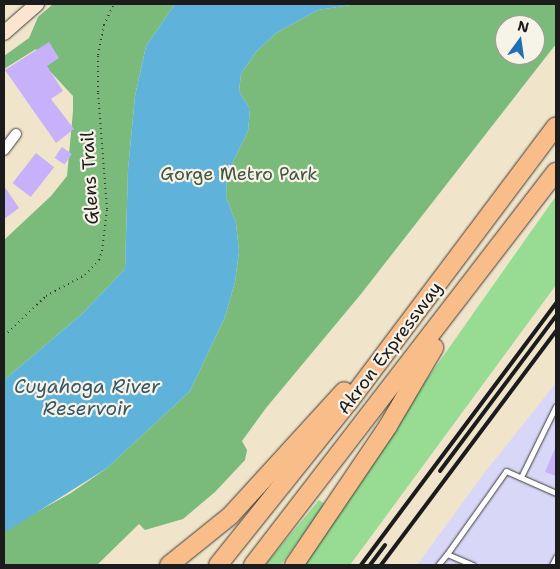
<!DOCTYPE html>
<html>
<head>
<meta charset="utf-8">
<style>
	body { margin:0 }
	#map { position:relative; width:560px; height:569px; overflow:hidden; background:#f0e5cb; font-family:"Shantell Sans",sans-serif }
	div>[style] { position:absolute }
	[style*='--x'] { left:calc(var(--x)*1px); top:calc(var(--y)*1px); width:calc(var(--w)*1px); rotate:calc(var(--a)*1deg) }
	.built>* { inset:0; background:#d9d7f8 }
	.green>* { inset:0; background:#98db92 }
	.forest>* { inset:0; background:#7abb7c }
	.water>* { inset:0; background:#5fb3db }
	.building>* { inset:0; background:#c6b1fa; transform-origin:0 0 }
	.path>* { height:2px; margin-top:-1px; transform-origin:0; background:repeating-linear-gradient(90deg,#3c3a36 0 1px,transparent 0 5px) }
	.roads { filter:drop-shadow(0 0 1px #3c3a36) drop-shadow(0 0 1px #3c3a36) }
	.lane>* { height:5px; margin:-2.5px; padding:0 2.5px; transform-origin:2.5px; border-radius:2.5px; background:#fff }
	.street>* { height:10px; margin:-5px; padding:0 5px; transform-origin:5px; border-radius:5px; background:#fff }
	.secondary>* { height:14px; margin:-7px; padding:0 7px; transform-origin:7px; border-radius:7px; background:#fce5d0 }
	.highway>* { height:18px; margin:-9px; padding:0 9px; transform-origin:9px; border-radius:9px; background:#f8bd89 }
	.rail>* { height:4px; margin:-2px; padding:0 2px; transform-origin:2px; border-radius:2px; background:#1c1c1c }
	span { translate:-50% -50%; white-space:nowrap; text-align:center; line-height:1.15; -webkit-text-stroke:4.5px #f7f3e8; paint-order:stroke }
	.park-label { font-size:18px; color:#41553f }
	.street-label { font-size:18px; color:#1c1c1c }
	.water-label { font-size:19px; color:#375868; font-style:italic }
	.frame { position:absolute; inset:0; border:5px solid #1c1c1c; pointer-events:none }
	.north { position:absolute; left:495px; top:15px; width:50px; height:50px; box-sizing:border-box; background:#f7f3e8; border:1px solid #9f9d96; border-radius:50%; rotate:14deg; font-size:14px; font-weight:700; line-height:20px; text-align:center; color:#1c1c1c }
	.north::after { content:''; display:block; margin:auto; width:18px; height:22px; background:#1f6fb2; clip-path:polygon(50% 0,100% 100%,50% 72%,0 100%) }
</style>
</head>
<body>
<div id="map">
	<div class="built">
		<div style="clip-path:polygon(556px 383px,556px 565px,417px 565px,485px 472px)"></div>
	</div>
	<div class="green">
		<div style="clip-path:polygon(556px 196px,556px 285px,350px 565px,296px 565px)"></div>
		<div style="clip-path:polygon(319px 500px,325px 504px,281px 565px,265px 565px)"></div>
	</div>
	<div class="forest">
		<div style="clip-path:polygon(53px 4px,175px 4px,146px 46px,135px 96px,128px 170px,125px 269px,82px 314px,4px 380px,4px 240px,51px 196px,67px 176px,73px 111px,73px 96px,47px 68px,36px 49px,4px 69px,4px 56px,29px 38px,38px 17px)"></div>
		<div style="clip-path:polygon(evenodd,357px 4px,556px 4px,556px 44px,361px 294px,266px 408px,242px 441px,247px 450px,245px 460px,215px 492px,183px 519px,145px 530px,139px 524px,97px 565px,4px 565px,4px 533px,10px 527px,71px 493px,107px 468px,190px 391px,225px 317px,235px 282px,239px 251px,236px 223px,226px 197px,227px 174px,248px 131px,250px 109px,239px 91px,241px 74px,256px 52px,276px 33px,318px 10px,357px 4px,505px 25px,535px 25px,535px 55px,505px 55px,505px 25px)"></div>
	</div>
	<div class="water">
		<div style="clip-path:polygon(175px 4px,357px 4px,318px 10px,276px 33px,256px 52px,241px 74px,239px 91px,250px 109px,248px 131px,227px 174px,226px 197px,236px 223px,239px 251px,235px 282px,225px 317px,190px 391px,107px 468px,4px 533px,4px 380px,82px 314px,125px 269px,128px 170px,135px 96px,146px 46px)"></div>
	</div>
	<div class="building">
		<div style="clip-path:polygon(49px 42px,59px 58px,47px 66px,63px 91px,51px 99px,74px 129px,56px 143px,5px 70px)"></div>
		<div style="left:62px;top:147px;width:12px;height:13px;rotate:35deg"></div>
		<div style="left:36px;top:153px;width:23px;height:38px;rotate:38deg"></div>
		<div style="clip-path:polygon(4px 186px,19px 208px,4px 219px)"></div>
		<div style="clip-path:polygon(556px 446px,556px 476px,545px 472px)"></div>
	</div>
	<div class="path">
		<div style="--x:4;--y:336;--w:58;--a:-43.6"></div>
		<div style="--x:46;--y:296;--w:44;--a:-28.3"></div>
		<div style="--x:85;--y:275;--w:21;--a:-47"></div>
		<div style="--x:99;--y:260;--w:9;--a:-72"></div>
		<div style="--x:102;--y:251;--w:42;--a:-83.2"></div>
		<div style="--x:107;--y:209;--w:117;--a:-94.4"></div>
		<div style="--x:98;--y:92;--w:37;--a:-90"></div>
		<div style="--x:98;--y:55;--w:31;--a:-79"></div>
		<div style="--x:104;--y:25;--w:23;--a:-65"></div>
	</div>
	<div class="roads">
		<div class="lane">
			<div style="--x:521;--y:477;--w:79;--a:-63.8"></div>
			<div style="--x:447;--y:554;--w:102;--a:-54.6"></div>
			<div style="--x:506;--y:471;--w:55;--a:23.7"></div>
			<div style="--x:438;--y:565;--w:14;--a:-51"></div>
			<div style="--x:447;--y:554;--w:28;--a:23"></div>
			<div style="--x:552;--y:565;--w:9;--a:-63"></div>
		</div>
		<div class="street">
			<div style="--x:4;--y:150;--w:20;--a:-53"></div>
		</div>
		<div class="secondary">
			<div style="--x:4;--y:33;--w:44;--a:-41.3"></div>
		</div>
		<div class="highway">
			<div style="--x:169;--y:565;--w:78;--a:-38.8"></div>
			<div style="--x:230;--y:516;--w:169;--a:-47.6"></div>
			<div style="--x:218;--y:565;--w:208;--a:-51.3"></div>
			<div style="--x:348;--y:403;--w:346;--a:-53.1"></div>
			<div style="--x:253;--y:565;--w:496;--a:-52.4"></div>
			<div style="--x:294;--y:565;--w:168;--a:-55.9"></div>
			<div style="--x:388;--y:426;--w:91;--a:-59.5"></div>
		</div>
	</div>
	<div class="rail">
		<div style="--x:440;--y:471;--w:194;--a:-53.2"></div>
		<div style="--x:361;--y:565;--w:327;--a:-53.3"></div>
		<div style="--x:370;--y:565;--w:25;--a:-53"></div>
		<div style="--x:381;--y:565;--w:292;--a:-53.2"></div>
	</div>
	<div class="park-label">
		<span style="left:239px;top:174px">Gorge Metro Park</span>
	</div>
	<div class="street-label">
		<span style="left:90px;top:178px;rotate:-93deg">Glens Trail</span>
		<span style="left:390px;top:348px;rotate:-53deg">Akron Expressway</span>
	</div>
	<div class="water-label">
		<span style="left:87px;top:398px">Cuyahoga River<br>Reservoir</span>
	</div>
	<div class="frame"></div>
	<div class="north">N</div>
</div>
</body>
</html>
